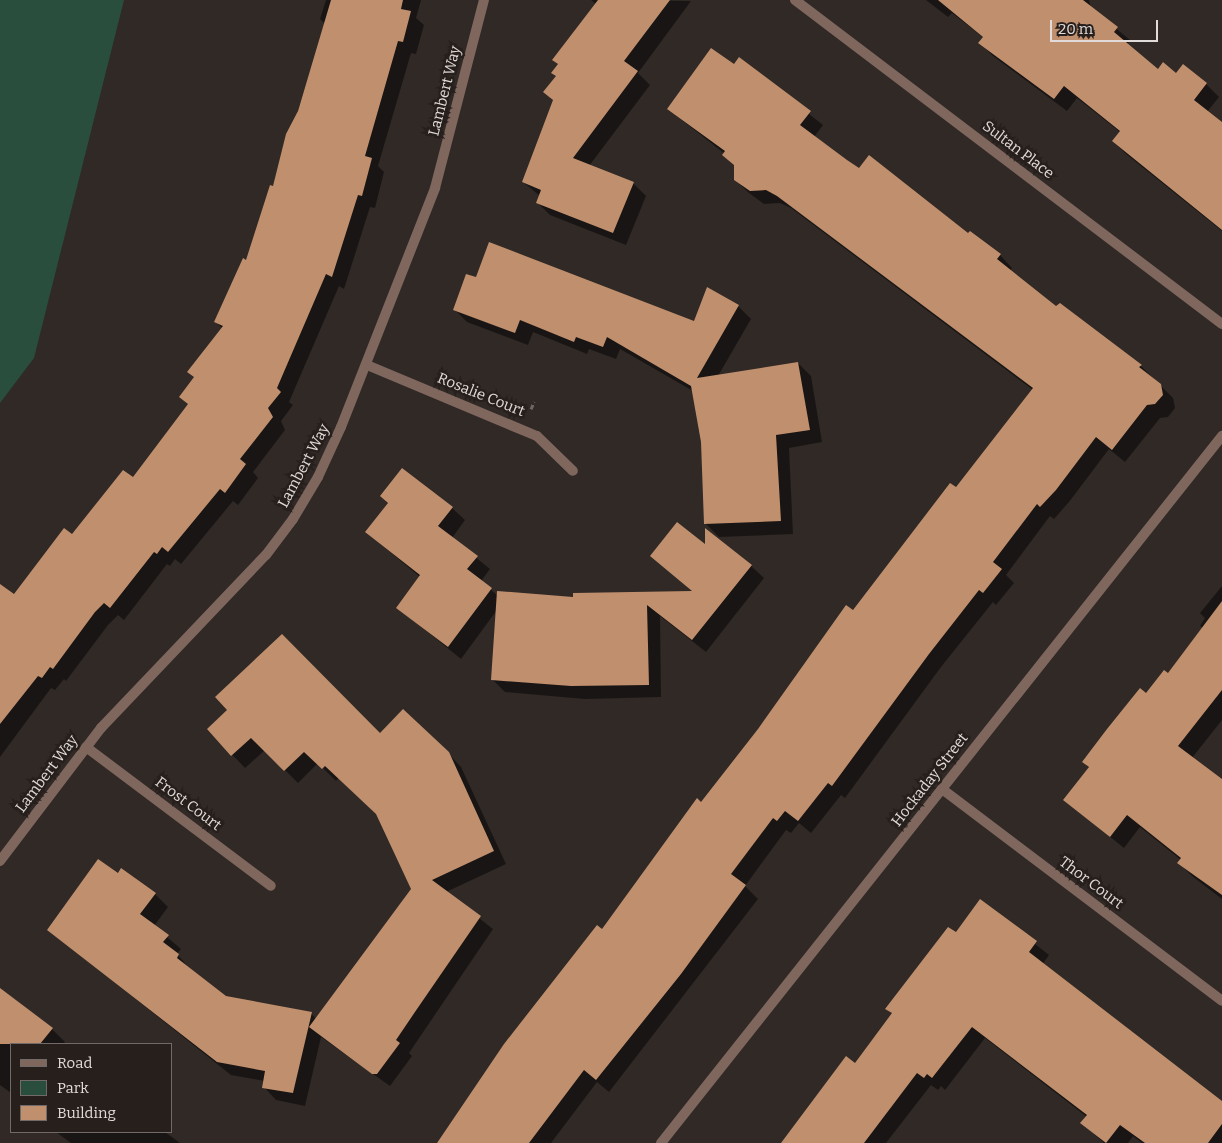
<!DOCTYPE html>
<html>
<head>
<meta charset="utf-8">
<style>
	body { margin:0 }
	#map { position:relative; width:1222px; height:1143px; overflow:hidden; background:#302926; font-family:Bitter,serif }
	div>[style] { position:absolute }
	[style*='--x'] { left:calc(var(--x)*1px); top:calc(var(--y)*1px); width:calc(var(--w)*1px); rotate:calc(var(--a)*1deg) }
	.green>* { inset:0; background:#294e3d }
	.shadow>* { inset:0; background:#0007 }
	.building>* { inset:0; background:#c08f6d }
	.path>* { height:3px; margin-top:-1.5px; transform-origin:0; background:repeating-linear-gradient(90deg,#6d6663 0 5px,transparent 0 7.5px) }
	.minor>* { height:10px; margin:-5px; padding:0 5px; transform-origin:5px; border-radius:5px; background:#7f675e }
	.tertiary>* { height:10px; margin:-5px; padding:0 5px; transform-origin:5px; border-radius:5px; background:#7f675e }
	span { translate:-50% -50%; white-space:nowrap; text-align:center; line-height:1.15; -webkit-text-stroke:5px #261f1c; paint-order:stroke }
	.street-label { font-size:15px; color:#e1dbd9 }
	.legend { position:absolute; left:10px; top:1043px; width:162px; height:90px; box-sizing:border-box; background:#261f1c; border:1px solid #716a68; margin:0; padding:6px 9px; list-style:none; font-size:15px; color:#e1dbd9 }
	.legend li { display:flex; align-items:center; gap:10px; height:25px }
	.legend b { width:25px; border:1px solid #716a68 }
	.scale { position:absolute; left:1050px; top:20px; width:108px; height:22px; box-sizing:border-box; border:2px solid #e1dbd9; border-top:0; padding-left:6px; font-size:15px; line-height:18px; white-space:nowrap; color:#e1dbd9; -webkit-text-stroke:4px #261f1c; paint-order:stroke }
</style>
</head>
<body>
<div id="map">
	<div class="green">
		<div style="clip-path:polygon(0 0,124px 0,34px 358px,0 403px)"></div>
	</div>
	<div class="shadow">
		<div style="clip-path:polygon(326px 0,421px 0,416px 18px,424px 25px,416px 54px,411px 53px,378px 166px,384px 172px,375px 208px,370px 207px,344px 289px,339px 286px,289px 402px,293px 405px,281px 421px,285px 430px,253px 472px,258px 478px,238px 505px,233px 501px,181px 564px,175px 559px,170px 566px,167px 564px,124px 620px,118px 615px,108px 625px,66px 681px,64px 679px,55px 690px,51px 688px,0 757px,0 597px,14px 596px,133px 479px,189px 405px,195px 378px,222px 328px,215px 321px,247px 262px,274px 187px,325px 24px,320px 19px)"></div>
		<div style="clip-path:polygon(591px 0,691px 1px,638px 73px,650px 85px,589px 166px,633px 183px,646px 196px,626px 245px,550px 215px,538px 203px,540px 196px,523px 182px,554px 101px,545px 92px,557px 77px,559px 65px,554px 60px,596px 4px)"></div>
		<div style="clip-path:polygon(926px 0,1089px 0,1091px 8px,1130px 40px,1127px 45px,1158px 71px,1206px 84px,1219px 97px,1207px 112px,1222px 124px,1222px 231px,1126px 154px,1113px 141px,1120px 132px,1077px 98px,1067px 111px,993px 56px,980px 43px,984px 38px,952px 13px,948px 17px)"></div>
		<div style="clip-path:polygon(739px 59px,823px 125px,814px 137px,846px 161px,1000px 255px,1012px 268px,1010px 271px,1057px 308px,1141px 366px,1173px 398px,1175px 408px,1168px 417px,1160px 418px,1125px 462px,1109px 449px,1069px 502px,1054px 519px,1050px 516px,1006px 575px,1014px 583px,996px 605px,993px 602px,941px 667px,845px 798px,841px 795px,811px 833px,799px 823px,791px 833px,786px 830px,745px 886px,758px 899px,609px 1092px,597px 1082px,551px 1143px,437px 1143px,505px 1044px,603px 930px,1033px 390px,791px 208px,780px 203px,764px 204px,749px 193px,735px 180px,736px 167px,725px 154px,668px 109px,734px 66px)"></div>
		<div style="clip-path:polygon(738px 306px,751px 319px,718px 376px,798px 363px,811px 376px,822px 442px,789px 448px,793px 534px,719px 537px,706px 524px,702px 442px,693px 391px,620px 349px,616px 359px,589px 349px,587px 354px,533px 332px,528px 345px,467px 322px,454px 309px,695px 323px)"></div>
		<div style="clip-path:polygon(381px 496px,452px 508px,465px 520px,452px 538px,490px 569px,481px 581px,498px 596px,574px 598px,693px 592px,652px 556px,707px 547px,751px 566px,764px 578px,706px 652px,660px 616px,661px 697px,585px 699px,505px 692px,492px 679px,497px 610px,461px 659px,397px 607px,420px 577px,366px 532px,388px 504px)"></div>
		<div style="clip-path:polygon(1222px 586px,1222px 720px,1192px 758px,1222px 781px,1222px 899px,1192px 876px,1179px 863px,1181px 860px,1140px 827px,1124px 848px,1065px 800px,1089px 768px,1083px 762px,1168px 675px,1203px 628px,1200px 626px,1205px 618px,1200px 613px)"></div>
		<div style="clip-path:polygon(208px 729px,380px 734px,448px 753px,461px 767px,506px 864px,446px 892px,493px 929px,409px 1053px,412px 1056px,390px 1086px,321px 1037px,305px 1106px,276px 1100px,264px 1087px,265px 1081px,231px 1075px,49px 930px,118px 875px,155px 894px,168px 907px,154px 926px,181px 949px,177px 954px,190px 969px,226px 997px,311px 1013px,316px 1019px,412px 889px,378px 815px,339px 777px,336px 781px,318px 763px,298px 783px,265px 750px,245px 768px)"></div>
		<div style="clip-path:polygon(981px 901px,1049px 955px,1042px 965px,1222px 1104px,1222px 1143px,1142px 1143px,1133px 1136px,1128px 1143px,1104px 1143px,1082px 1123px,1087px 1117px,985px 1038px,945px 1090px,941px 1086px,938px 1090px,931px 1085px,886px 1143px,783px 1143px,855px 1065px,893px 1014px,887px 1008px,956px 934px)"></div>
		<div style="clip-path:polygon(0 1000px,52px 1029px,65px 1042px,63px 1044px,11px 1044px,11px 1093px,0 1085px)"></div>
		<div style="clip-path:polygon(56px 1132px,165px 1132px,180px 1143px,71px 1143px)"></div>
	</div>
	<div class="building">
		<div style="clip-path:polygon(331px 0,403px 0,401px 9px,411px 11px,403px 42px,398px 41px,365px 156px,372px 158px,362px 196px,358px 195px,332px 277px,326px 274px,277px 388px,281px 392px,268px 408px,273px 417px,240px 459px,246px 464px,225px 493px,220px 489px,168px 552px,162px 547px,157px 554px,154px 552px,110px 608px,104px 603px,95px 612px,53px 669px,50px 667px,42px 678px,38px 676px,0 724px,0 584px,14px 594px,64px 528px,72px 534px,123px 470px,133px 477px,188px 404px,179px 397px,194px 377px,187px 372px,223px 326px,214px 322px,243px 258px,246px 260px,270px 185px,273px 186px,286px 134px,298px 111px)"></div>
		<div style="clip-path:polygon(598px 0,670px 0,624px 61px,638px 71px,573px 158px,634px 182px,613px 233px,536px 203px,541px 190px,522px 182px,553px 100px,543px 92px,556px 76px,551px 73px,558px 64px,552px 60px)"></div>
		<div style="clip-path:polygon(938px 0,1083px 0,1118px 27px,1114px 32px,1158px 69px,1163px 62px,1176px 73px,1183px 64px,1207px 83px,1194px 100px,1222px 122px,1222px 230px,1112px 141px,1120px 131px,1064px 86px,1054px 99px,978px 43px,983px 37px)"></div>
		<div style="clip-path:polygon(711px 48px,734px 64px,739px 57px,811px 111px,800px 125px,847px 160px,859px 168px,869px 155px,968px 233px,970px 231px,1001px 254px,997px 259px,1056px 306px,1060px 303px,1142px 365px,1139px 367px,1161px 384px,1163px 395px,1155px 404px,1147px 405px,1112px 450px,1096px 437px,1056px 490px,1040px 507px,1037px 504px,993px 562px,1002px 569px,983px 593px,979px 590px,929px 654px,832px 786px,828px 783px,798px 821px,785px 811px,777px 821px,773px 818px,731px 874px,746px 885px,681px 974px,596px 1080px,584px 1070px,529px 1143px,437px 1143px,504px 1044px,597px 925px,602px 929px,697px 798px,701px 802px,758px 729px,846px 605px,853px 610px,950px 483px,956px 487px,1033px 388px,777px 196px,766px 190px,750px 191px,734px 180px,734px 165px,722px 155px,725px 151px,667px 109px)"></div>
		<div style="clip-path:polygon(489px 242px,694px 321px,707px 287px,739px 305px,697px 378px,798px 362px,810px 430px,776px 435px,781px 521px,704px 524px,701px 442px,691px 386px,607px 337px,603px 347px,576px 337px,574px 342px,520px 320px,515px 333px,453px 310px,466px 274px,476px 277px)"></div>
		<div style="clip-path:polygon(402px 468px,453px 507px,438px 526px,478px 556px,467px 569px,492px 588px,448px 647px,396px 608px,420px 575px,365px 532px,388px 503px,380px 496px)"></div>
		<div style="clip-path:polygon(677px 522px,705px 544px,705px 528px,752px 565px,692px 640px,647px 605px,649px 685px,571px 686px,491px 680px,497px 591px,573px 597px,573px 593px,692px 591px,650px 556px)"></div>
		<div style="clip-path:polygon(1222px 601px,1222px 690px,1178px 746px,1222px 779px,1222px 895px,1177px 863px,1181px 858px,1127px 815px,1110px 837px,1063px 800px,1089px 767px,1082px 762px,1107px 729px,1140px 688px,1146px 693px,1164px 670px,1168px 673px)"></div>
		<div style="clip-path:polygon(282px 634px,380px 733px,403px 709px,449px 752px,494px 851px,432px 880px,481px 916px,417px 1009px,396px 1040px,400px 1043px,377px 1074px,372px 1074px,309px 1027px,411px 889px,376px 814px,325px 766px,322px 769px,304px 752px,284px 771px,251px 738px,231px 756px,207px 729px,227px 710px,215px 697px)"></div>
		<div style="clip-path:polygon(98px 859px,118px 873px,121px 868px,156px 893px,140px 914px,169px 935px,163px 942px,179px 954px,177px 958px,226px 996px,312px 1012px,293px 1093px,262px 1088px,265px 1071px,217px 1062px,47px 930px)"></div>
		<div style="clip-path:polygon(980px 899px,1037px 941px,1029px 952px,1222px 1101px,1222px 1124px,1208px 1143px,1145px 1143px,1120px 1125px,1106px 1143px,1080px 1123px,1087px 1115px,972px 1027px,932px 1078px,927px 1074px,924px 1078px,917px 1073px,864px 1143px,781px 1143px,846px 1056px,855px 1063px,892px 1013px,885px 1009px,948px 927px,956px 932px)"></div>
		<div style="clip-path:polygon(0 988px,53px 1028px,40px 1044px,0 1044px)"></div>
	</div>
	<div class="path">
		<div style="--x:531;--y:409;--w:8;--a:-67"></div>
	</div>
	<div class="minor">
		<div style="--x:795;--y:0;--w:536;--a:37.19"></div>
		<div style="--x:367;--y:365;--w:184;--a:22.7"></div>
		<div style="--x:537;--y:436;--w:50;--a:44.2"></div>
		<div style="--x:86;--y:747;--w:231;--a:36.9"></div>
		<div style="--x:942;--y:789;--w:351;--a:37.1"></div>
		<div style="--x:0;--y:861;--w:167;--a:-52.8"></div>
		<div style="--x:101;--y:728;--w:239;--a:-46.4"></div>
		<div style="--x:266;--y:555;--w:45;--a:-53.1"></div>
		<div style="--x:293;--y:519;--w:49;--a:-59.2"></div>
		<div style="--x:318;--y:477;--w:55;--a:-65.3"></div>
		<div style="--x:341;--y:427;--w:257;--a:-68.5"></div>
		<div style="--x:435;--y:188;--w:194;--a:-75.4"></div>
	</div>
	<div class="tertiary">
		<div style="--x:661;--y:1143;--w:903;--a:-51.57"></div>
	</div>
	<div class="street-label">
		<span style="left:445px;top:91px;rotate:-76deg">Lambert Way</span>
		<span style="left:1018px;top:150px;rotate:37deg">Sultan Place</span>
		<span style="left:481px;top:395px;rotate:22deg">Rosalie Court</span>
		<span style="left:304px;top:466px;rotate:-62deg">Lambert Way</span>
		<span style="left:47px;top:774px;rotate:-53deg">Lambert Way</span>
		<span style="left:930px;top:780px;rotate:-52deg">Hockaday Street</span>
		<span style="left:188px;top:804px;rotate:37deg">Frost Court</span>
		<span style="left:1091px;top:883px;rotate:37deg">Thor Court</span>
	</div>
	<ul class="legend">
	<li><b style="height:6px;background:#7f675e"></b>Road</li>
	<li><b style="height:14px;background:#294e3d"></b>Park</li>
	<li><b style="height:14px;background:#c08f6d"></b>Building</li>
	</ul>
	<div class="scale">20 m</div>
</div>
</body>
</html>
